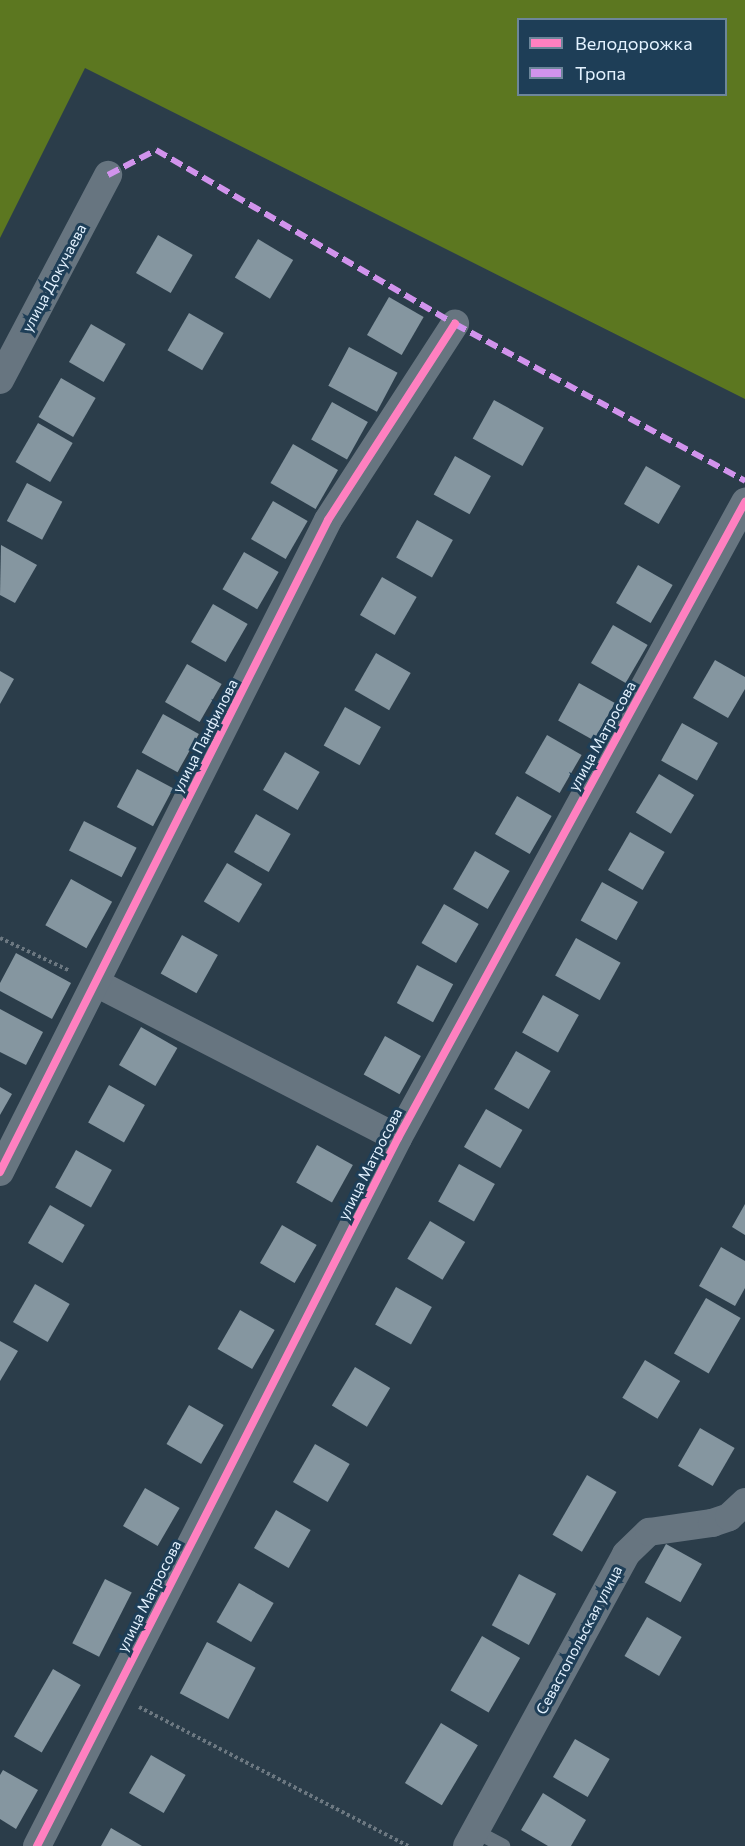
<!DOCTYPE html>
<html>
<head>
<meta charset="utf-8">
<style>
	body { margin:0 }
	#map { position:relative; width:745px; height:1846px; overflow:hidden; background:#2b3d4a; font-family:Commissioner,sans-serif }
	div>[style] { position:absolute }
	[style*='--x'] { left:calc(var(--x)*1px); top:calc(var(--y)*1px); width:calc(var(--w)*1px); rotate:calc(var(--a)*1deg) }
	.forest>* { inset:0; background:#5c7720 }
	.building>* { inset:0; background:#8596a0; transform-origin:0 0 }
	.path>* { height:4px; margin-top:-2px; transform-origin:0; background:repeating-linear-gradient(90deg,#6c7881 0 3px,transparent 0 6px) }
	.service>* { height:14px; margin:-7px; padding:0 7px; transform-origin:7px; border-radius:7px; background:#677580 }
	.minor>* { height:28px; margin:-14px; padding:0 14px; transform-origin:14px; border-radius:14px; background:#677580 }
	.quiet>* { height:6px; margin-top:-3px; transform-origin:0; background:repeating-linear-gradient(90deg,#d193ec 0 12px,transparent 0 18px) }
	.cycleway>* { height:8px; margin:-4px; padding:0 4px; transform-origin:4px; border-radius:4px; background:#ff80c0 }
	span { translate:-50% -50%; white-space:nowrap; text-align:center; line-height:1.15; -webkit-text-stroke:6px #1e3e57; paint-order:stroke }
	.street-label { font-size:15px; color:#e3f2ff }
	.legend { position:absolute; left:517px; top:18px; width:210px; height:78px; box-sizing:border-box; background:#1e3e57; border:2px solid #6d869a; margin:0; padding:8px 10px; list-style:none; font-size:18px; color:#e3f2ff }
	.legend li { display:flex; align-items:center; gap:12px; height:30px }
	.legend b { width:30px; border:2px solid #6d869a }
</style>
</head>
<body>
<div id="map">
	<div class="forest">
		<div style="clip-path:polygon(evenodd,0 0,745px 0,745px 399px,85px 68px,0 238px,0 0,518px 20px,726px 20px,726px 94px,518px 94px,518px 20px)"></div>
	</div>
	<div class="building">
		<div style="left:158px;top:235px;width:40px;height:44px;rotate:30deg"></div>
		<div style="left:258px;top:239px;width:41px;height:45px;rotate:31deg"></div>
		<div style="left:389px;top:297px;width:40px;height:44px;rotate:30deg"></div>
		<div style="left:189px;top:313px;width:40px;height:43px;rotate:30deg"></div>
		<div style="left:91px;top:324px;width:40px;height:44px;rotate:30deg"></div>
		<div style="left:349px;top:347px;width:55px;height:44px;rotate:28deg"></div>
		<div style="left:61px;top:378px;width:40px;height:45px;rotate:30deg"></div>
		<div style="left:494px;top:400px;width:57px;height:44px;rotate:29deg"></div>
		<div style="left:332px;top:402px;width:41px;height:43px;rotate:29deg"></div>
		<div style="left:38px;top:423px;width:40px;height:45px;rotate:30deg"></div>
		<div style="left:293px;top:444px;width:52px;height:45px;rotate:30deg"></div>
		<div style="left:455px;top:456px;width:41px;height:44px;rotate:29deg"></div>
		<div style="left:646px;top:466px;width:40px;height:44px;rotate:30deg"></div>
		<div style="left:27px;top:483px;width:40px;height:43px;rotate:28deg"></div>
		<div style="left:273px;top:501px;width:40px;height:44px;rotate:30deg"></div>
		<div style="left:417px;top:520px;width:41px;height:43px;rotate:29deg"></div>
		<div style="clip-path:polygon(1px 545px,37px 565px,15px 603px,0 595px)"></div>
		<div style="left:244px;top:552px;width:40px;height:43px;rotate:30deg"></div>
		<div style="left:638px;top:565px;width:40px;height:44px;rotate:30deg"></div>
		<div style="left:382px;top:577px;width:40px;height:44px;rotate:30deg"></div>
		<div style="left:213px;top:604px;width:40px;height:44px;rotate:30deg"></div>
		<div style="left:613px;top:625px;width:40px;height:44px;rotate:30deg"></div>
		<div style="left:376px;top:653px;width:40px;height:43px;rotate:30deg"></div>
		<div style="clip-path:polygon(715px 660px,745px 677px,745px 689px,728px 718px,693px 698px)"></div>
		<div style="left:187px;top:664px;width:40px;height:44px;rotate:30deg"></div>
		<div style="clip-path:polygon(0 671px,14px 679px,0 704px)"></div>
		<div style="left:579px;top:683px;width:41px;height:43px;rotate:29deg"></div>
		<div style="left:345px;top:707px;width:41px;height:44px;rotate:29deg"></div>
		<div style="left:163px;top:714px;width:41px;height:44px;rotate:29deg"></div>
		<div style="left:682px;top:723px;width:41px;height:43px;rotate:29deg"></div>
		<div style="left:547px;top:735px;width:40px;height:44px;rotate:30deg"></div>
		<div style="left:285px;top:752px;width:40px;height:44px;rotate:30deg"></div>
		<div style="left:137px;top:769px;width:41px;height:43px;rotate:28deg"></div>
		<div style="left:659px;top:774px;width:41px;height:45px;rotate:31deg"></div>
		<div style="left:517px;top:796px;width:40px;height:44px;rotate:30deg"></div>
		<div style="left:256px;top:814px;width:40px;height:44px;rotate:30deg"></div>
		<div style="left:84px;top:821px;width:59px;height:33px;rotate:27deg"></div>
		<div style="left:630px;top:832px;width:40px;height:44px;rotate:30deg"></div>
		<div style="left:475px;top:851px;width:40px;height:44px;rotate:30deg"></div>
		<div style="left:227px;top:863px;width:41px;height:45px;rotate:31deg"></div>
		<div style="left:71px;top:879px;width:47px;height:53px;rotate:29deg"></div>
		<div style="left:602px;top:882px;width:41px;height:44px;rotate:29deg"></div>
		<div style="left:444px;top:904px;width:40px;height:45px;rotate:30deg"></div>
		<div style="left:182px;top:935px;width:41px;height:44px;rotate:29deg"></div>
		<div style="left:576px;top:938px;width:51px;height:43px;rotate:29deg"></div>
		<div style="clip-path:polygon(16px 953px,71px 983px,52px 1019px,0 991px,0 983px)"></div>
		<div style="left:417px;top:965px;width:41px;height:43px;rotate:28deg"></div>
		<div style="left:543px;top:995px;width:41px;height:43px;rotate:29deg"></div>
		<div style="clip-path:polygon(0 1009px,43px 1032px,26px 1065px,0 1052px)"></div>
		<div style="left:141px;top:1027px;width:42px;height:44px;rotate:30deg"></div>
		<div style="left:385px;top:1036px;width:41px;height:44px;rotate:29deg"></div>
		<div style="left:516px;top:1051px;width:40px;height:44px;rotate:30deg"></div>
		<div style="left:109px;top:1085px;width:41px;height:43px;rotate:29deg"></div>
		<div style="clip-path:polygon(0 1087px,12px 1094px,0 1115px)"></div>
		<div style="left:486px;top:1109px;width:42px;height:44px;rotate:30deg"></div>
		<div style="left:317px;top:1145px;width:41px;height:43px;rotate:29deg"></div>
		<div style="left:76px;top:1150px;width:41px;height:43px;rotate:29deg"></div>
		<div style="left:459px;top:1164px;width:41px;height:43px;rotate:29deg"></div>
		<div style="clip-path:polygon(745px 1204px,745px 1235px,732px 1227px)"></div>
		<div style="left:50px;top:1205px;width:40px;height:44px;rotate:30deg"></div>
		<div style="left:430px;top:1221px;width:41px;height:44px;rotate:31deg"></div>
		<div style="left:282px;top:1225px;width:40px;height:44px;rotate:30deg"></div>
		<div style="clip-path:polygon(721px 1247px,745px 1261px,745px 1288px,735px 1306px,699px 1286px)"></div>
		<div style="left:35px;top:1284px;width:40px;height:44px;rotate:30deg"></div>
		<div style="left:396px;top:1287px;width:41px;height:43px;rotate:29deg"></div>
		<div style="left:706px;top:1298px;width:40px;height:64px;rotate:30deg"></div>
		<div style="left:240px;top:1310px;width:40px;height:45px;rotate:30deg"></div>
		<div style="clip-path:polygon(0 1341px,18px 1351px,0 1381px)"></div>
		<div style="left:645px;top:1360px;width:41px;height:44px;rotate:31deg"></div>
		<div style="left:355px;top:1367px;width:41px;height:45px;rotate:31deg"></div>
		<div style="left:189px;top:1405px;width:40px;height:45px;rotate:30deg"></div>
		<div style="left:700px;top:1428px;width:40px;height:44px;rotate:30deg"></div>
		<div style="left:315px;top:1444px;width:40px;height:44px;rotate:30deg"></div>
		<div style="left:587px;top:1475px;width:34px;height:69px;rotate:30deg"></div>
		<div style="left:145px;top:1488px;width:40px;height:44px;rotate:30deg"></div>
		<div style="left:276px;top:1510px;width:40px;height:44px;rotate:30deg"></div>
		<div style="left:666px;top:1544px;width:41px;height:44px;rotate:29deg"></div>
		<div style="left:519px;top:1574px;width:42px;height:58px;rotate:28deg"></div>
		<div style="left:105px;top:1579px;width:30px;height:72px;rotate:27deg"></div>
		<div style="left:239px;top:1583px;width:40px;height:45px;rotate:30deg"></div>
		<div style="left:647px;top:1617px;width:40px;height:45px;rotate:30deg"></div>
		<div style="left:482px;top:1636px;width:44px;height:63px;rotate:30deg"></div>
		<div style="left:207px;top:1642px;width:55px;height:58px;rotate:28deg"></div>
		<div style="left:53px;top:1669px;width:32px;height:78px;rotate:30deg"></div>
		<div style="left:441px;top:1723px;width:43px;height:70px;rotate:31deg"></div>
		<div style="left:575px;top:1739px;width:40px;height:44px;rotate:30deg"></div>
		<div style="left:151px;top:1755px;width:40px;height:44px;rotate:30deg"></div>
		<div style="clip-path:polygon(3px 1770px,38px 1790px,16px 1829px,0 1819px,0 1775px)"></div>
		<div style="clip-path:polygon(543px 1793px,586px 1820px,571px 1846px,548px 1846px,521px 1830px)"></div>
		<div style="clip-path:polygon(111px 1828px,142px 1846px,101px 1846px)"></div>
	</div>
	<div class="path">
		<div style="--x:0;--y:938;--w:77;--a:25.2"></div>
		<div style="--x:139;--y:1707;--w:303;--a:27.3"></div>
	</div>
	<div class="service">
		<div style="--x:475;--y:1831;--w:32;--a:28"></div>
	</div>
	<div class="minor">
		<div style="--x:0;--y:380;--w:232;--a:-62.2"></div>
		<div style="--x:96;--y:983;--w:339;--a:27.2"></div>
		<div style="--x:0;--y:1172;--w:730;--a:-63.29"></div>
		<div style="--x:328;--y:520;--w:234;--a:-57.1"></div>
		<div style="--x:37;--y:1846;--w:795;--a:-62.98"></div>
		<div style="--x:398;--y:1138;--w:725;--a:-61.38"></div>
		<div style="--x:467;--y:1846;--w:332;--a:-61.4"></div>
		<div style="--x:626;--y:1554;--w:32;--a:-44"></div>
		<div style="--x:649;--y:1532;--w:64;--a:-8.1"></div>
		<div style="--x:712;--y:1523;--w:18;--a:-19"></div>
		<div style="--x:729;--y:1517;--w:22;--a:-43"></div>
	</div>
	<div class="quiet">
		<div style="--x:108;--y:175;--w:54;--a:-27.5"></div>
		<div style="--x:156;--y:150;--w:346;--a:30.2"></div>
		<div style="--x:455;--y:324;--w:330;--a:28.4"></div>
	</div>
	<div class="cycleway">
		<div style="--x:0;--y:1172;--w:730;--a:-63.29"></div>
		<div style="--x:328;--y:520;--w:234;--a:-57.1"></div>
		<div style="--x:37;--y:1846;--w:795;--a:-62.98"></div>
		<div style="--x:398;--y:1138;--w:725;--a:-61.38"></div>
	</div>
	<div class="street-label">
		<span style="left:54px;top:278px;rotate:-62deg">улица Докучаева</span>
		<span style="left:205px;top:736px;rotate:-63deg">улица Панфилова</span>
		<span style="left:602px;top:736px;rotate:-61deg">улица Матросова</span>
		<span style="left:370px;top:1164px;rotate:-63deg">улица Матросова</span>
		<span style="left:149px;top:1596px;rotate:-63deg">улица Матросова</span>
		<span style="left:579px;top:1640px;rotate:-62deg">Севастопольская улица</span>
	</div>
	<ul class="legend">
	<li><b style="height:8px;background:#ff80c0"></b>Велодорожка</li>
	<li><b style="height:8px;background:#d193ec"></b>Тропа</li>
	</ul>
</div>
</body>
</html>
